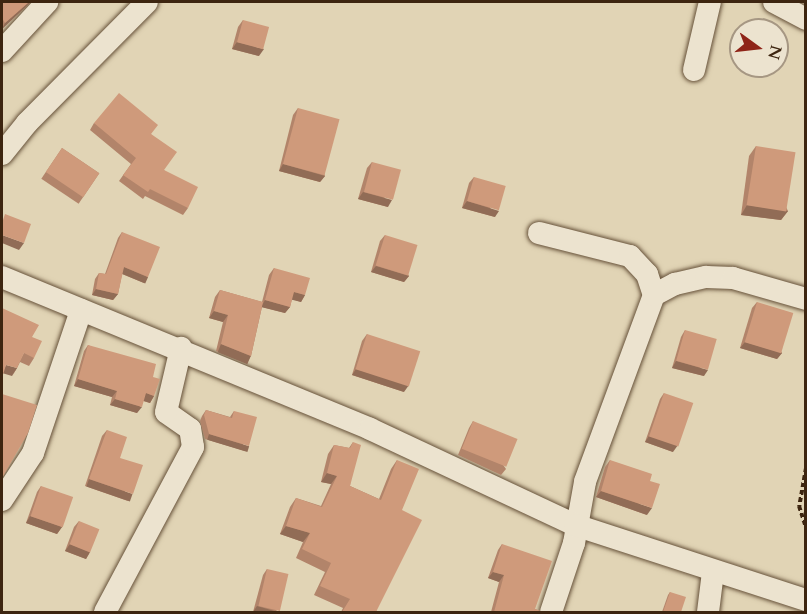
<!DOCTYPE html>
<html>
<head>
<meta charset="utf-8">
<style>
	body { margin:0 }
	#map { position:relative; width:807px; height:614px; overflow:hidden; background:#e1d4b5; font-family:Cardo,serif }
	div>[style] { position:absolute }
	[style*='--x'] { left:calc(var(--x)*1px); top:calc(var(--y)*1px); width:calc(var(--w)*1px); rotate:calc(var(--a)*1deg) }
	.path>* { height:4px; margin-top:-2px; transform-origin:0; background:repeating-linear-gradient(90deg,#3d2510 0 4.5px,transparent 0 7.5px) }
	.roads { filter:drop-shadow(0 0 2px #665139) drop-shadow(0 0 2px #665139) }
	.minor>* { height:22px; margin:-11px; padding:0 11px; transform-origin:11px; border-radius:11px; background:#ece3cf }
	.wall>* { inset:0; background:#b2846a; transform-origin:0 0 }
	.shaded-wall>* { inset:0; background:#916c56; transform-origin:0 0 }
	.building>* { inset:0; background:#cf9a7b; transform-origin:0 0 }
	span { translate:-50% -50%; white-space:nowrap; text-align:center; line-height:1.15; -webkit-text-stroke:4.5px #ece3cf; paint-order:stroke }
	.frame { position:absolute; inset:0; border:3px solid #3d2510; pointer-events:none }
	.north { position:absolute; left:729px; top:18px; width:60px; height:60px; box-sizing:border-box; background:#ece3cf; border:2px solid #a69783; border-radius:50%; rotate:105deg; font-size:16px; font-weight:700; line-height:24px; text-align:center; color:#3d2510 }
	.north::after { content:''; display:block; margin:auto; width:21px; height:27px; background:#8f2418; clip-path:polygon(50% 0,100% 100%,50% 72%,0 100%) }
</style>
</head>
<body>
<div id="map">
	<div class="path">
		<div style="--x:806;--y:468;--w:39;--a:100"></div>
		<div style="--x:799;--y:506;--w:22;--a:72"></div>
	</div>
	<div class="roads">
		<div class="minor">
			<div style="--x:774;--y:2;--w:36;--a:28"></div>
			<div style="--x:2;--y:51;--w:67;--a:-47.4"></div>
			<div style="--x:694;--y:70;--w:70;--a:-76.8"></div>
			<div style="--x:2;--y:154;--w:40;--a:-51"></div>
			<div style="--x:27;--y:123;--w:170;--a:-45.2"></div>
			<div style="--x:539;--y:233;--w:94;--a:14.2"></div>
			<div style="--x:630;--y:256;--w:25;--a:47"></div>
			<div style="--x:647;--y:274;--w:22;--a:72"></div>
			<div style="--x:654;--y:295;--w:199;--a:110.3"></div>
			<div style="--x:585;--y:482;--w:62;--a:100.2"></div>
			<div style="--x:574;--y:543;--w:73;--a:108.4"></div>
			<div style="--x:2;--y:277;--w:398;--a:22.4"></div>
			<div style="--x:370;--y:429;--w:226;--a:25.1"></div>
			<div style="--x:575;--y:525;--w:243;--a:18"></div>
			<div style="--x:654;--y:295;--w:24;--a:-28"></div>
			<div style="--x:675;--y:284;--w:32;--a:-13"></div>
			<div style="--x:706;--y:277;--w:27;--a:2"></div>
			<div style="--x:733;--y:278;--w:76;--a:16"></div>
			<div style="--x:2;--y:500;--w:56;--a:-56.6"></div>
			<div style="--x:33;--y:453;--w:151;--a:-71.4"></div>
			<div style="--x:105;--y:612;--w:187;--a:-61.9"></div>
			<div style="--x:193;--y:447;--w:18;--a:-99"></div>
			<div style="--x:190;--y:429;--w:29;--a:-145"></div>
			<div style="--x:166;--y:412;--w:66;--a:-76.8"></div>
			<div style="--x:708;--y:612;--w:40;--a:-82.9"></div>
		</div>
	</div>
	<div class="wall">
		<div style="clip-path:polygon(2px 2px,31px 2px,2px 29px)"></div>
		<div style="clip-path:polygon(243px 20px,259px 56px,232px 49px,238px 27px)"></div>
		<div style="clip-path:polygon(298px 108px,325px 176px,320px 182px,279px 171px,293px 115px)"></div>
		<div style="clip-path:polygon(94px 123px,151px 134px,164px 170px,188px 208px,183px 215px,145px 196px,143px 199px,119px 181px,131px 164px,90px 130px)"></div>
		<div style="clip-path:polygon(756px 146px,788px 211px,781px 220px,741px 215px,749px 156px)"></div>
		<div style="left:62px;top:148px;width:45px;height:37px;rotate:34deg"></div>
		<div style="clip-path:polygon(372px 162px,388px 207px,358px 199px,367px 168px)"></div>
		<div style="clip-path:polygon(474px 177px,495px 217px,462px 208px,469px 183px)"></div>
		<div style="clip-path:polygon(122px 232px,148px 277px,144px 283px,122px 274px,118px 294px,113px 300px,92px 295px,95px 279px,99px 273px,105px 274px,118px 238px)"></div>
		<div style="clip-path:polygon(385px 235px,409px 276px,404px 282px,371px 272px,380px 241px)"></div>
		<div style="clip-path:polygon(274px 268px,305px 295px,301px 302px,292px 299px,290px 307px,285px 313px,262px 307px,251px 356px,247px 363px,216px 351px,223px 322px,209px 318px,215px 297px,220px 290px,262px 302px,269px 275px)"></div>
		<div style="clip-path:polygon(757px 302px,782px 353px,777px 359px,740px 348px,752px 308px)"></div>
		<div style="clip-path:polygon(685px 330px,704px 376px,672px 368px,681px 337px)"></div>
		<div style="clip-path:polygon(367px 334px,404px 392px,352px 375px,362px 341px)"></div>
		<div style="clip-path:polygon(32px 337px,34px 358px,29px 366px,20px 362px,17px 368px,12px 376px)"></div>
		<div style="clip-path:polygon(88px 345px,153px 377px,154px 396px,150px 403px,143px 401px,137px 413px,110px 405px,112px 397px,74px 386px,84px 351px)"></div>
		<div style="clip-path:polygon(664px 393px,673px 452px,645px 442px,660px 399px)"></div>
		<div style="clip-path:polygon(206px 410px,230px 417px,234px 411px,245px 451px,205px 439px,200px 421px,202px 416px)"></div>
		<div style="clip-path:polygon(473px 421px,506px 469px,501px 475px,458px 455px,469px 428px)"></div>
		<div style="clip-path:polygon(107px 430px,128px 501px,85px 486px,102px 436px)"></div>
		<div style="clip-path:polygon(353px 442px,350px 486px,379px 499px,391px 469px,397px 460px,402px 510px,376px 612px,341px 612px,343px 608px,314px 595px,325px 572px,296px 558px,303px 542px,280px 534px,290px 507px,296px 498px,321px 506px,331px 484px,321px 482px,328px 454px,334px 445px,349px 448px)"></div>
		<div style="clip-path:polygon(610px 460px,647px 515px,596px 497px,605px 467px)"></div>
		<div style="clip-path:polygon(41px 486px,62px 527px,57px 534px,26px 523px,37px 492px)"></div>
		<div style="clip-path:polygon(79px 521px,90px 552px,86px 559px,65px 551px,74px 527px)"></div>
		<div style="clip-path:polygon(502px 544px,535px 609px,543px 612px,491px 612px,499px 582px,488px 578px,498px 550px)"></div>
		<div style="clip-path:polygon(267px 569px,277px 612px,253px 612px,263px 575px)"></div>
		<div style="clip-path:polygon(670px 592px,681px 612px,662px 612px,668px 595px)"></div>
	</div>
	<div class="shaded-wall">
		<div style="clip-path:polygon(29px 2px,31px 2px,2px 29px,5px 23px)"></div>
		<div style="clip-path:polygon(237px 42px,264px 49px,259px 56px,232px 49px)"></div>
		<div style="clip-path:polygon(283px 164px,325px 176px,320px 182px,279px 171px)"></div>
		<div style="clip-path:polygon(363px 192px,392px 200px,388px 207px,358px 199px)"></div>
		<div style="clip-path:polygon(467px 201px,499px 211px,495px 217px,462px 208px)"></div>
		<div style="clip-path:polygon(747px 205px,788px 211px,781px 220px,741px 215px)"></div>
		<div style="clip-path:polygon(2px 235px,24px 243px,19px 250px,2px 243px)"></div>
		<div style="clip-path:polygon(376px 266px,409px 276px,404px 282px,371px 272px)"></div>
		<div style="left:124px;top:267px;width:26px;height:7px;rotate:23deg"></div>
		<div style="clip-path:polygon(96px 289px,118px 294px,113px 300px,92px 295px)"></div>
		<div style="clip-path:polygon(294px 292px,305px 295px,301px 302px,289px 299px)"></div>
		<div style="clip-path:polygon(265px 300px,290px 307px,285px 313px,261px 307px)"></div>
		<div style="clip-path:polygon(214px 311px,228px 315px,223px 322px,209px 318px)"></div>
		<div style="clip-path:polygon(745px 342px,782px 353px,777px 359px,740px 348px)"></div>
		<div style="left:221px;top:344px;width:32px;height:9px;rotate:22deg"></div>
		<div style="clip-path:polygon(676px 361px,708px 370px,704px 376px,672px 368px)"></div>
		<div style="clip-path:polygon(6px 365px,17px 368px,12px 376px,2px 373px)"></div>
		<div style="clip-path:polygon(356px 369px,409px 385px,404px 392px,352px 375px)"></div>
		<div style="clip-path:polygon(78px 379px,117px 391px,112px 397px,74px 386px)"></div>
		<div style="clip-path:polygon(146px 393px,154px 396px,150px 403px,141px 400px)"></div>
		<div style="clip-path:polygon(115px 399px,142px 407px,137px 413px,110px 405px)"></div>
		<div style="left:209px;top:434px;width:42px;height:6px;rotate:17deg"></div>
		<div style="clip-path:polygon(649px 436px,678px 445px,673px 452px,645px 442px)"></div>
		<div style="clip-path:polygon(327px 473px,337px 476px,331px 484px,321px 482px)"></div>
		<div style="left:89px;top:479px;width:46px;height:8px;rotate:19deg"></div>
		<div style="clip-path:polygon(601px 491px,652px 508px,647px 515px,596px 497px)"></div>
		<div style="clip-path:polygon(30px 516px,62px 527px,57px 534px,26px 523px)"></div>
		<div style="clip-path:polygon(286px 526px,310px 533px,303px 542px,280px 534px)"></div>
		<div style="clip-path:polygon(70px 544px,90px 552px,86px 559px,65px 551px)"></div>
		<div style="clip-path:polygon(493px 572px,504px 575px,499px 582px,488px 578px)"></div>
		<div style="clip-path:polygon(257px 606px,278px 612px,253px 612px)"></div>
	</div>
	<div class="building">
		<div style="clip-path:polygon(2px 2px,29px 2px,5px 23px,2px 18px)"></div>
		<div style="left:243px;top:20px;width:27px;height:23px;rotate:15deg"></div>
		<div style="clip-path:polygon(119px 93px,158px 125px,151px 134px,177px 152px,164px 170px,198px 187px,188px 208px,150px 189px,148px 192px,123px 175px,136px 158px,94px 123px)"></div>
		<div style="left:298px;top:108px;width:43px;height:58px;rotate:15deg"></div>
		<div style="left:756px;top:146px;width:40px;height:60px;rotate:9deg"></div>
		<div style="left:62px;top:148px;width:45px;height:29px;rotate:34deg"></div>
		<div style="left:372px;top:162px;width:30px;height:31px;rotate:15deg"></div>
		<div style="left:474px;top:177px;width:33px;height:25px;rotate:16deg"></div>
		<div style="clip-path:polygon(5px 214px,31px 224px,24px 243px,2px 235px,2px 223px)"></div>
		<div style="clip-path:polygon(122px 232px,160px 247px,148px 277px,124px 267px,118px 294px,96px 289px,99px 273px,106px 274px)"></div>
		<div style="left:385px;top:235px;width:34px;height:32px;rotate:17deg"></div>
		<div style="clip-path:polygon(274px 268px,310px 278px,305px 295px,294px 292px,290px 307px,265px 300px)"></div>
		<div style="clip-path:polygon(220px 290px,263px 302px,251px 356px,221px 344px,228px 315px,214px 311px)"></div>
		<div style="left:757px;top:302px;width:38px;height:42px;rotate:17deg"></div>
		<div style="clip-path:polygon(2px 308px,39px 325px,32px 337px,42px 341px,34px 358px,24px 353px,17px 368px,6px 365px,2px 378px)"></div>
		<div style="left:685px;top:330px;width:33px;height:32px;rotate:16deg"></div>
		<div style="left:367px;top:334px;width:56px;height:37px;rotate:18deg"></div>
		<div style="clip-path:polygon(88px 345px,156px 364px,153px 377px,160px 379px,154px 396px,146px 393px,142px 407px,115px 399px,117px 391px,78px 379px)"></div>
		<div style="left:664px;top:393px;width:31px;height:46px;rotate:19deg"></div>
		<div style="clip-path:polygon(2px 394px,37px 405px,28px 433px,2px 478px)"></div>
		<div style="clip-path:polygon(206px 410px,232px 418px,234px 411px,257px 417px,249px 446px,209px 434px,204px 415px)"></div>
		<div style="left:473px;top:421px;width:48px;height:30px;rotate:22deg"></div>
		<div style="clip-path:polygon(107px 430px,127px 437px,120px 458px,143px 465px,133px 494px,89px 479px)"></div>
		<div style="clip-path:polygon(353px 442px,361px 445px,350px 486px,381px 500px,397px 460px,419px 469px,402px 510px,422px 520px,376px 612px,342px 612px,350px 599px,320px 586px,331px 563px,302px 549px,310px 533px,286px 526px,296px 498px,322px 507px,337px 476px,327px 473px,334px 445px,350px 448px)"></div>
		<div style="clip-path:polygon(610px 460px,652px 474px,650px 481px,660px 484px,652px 508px,601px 491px)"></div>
		<div style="left:41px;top:486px;width:34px;height:32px;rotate:19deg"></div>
		<div style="left:79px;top:521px;width:22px;height:25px;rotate:22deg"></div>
		<div style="clip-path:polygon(502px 544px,552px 561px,535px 609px,543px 612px,494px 612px,504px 575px,493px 572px)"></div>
		<div style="left:267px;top:569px;width:22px;height:38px;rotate:13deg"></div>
		<div style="clip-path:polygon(670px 592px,686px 597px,681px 612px,663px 612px)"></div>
	</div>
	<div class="frame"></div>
	<div class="north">N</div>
</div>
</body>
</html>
